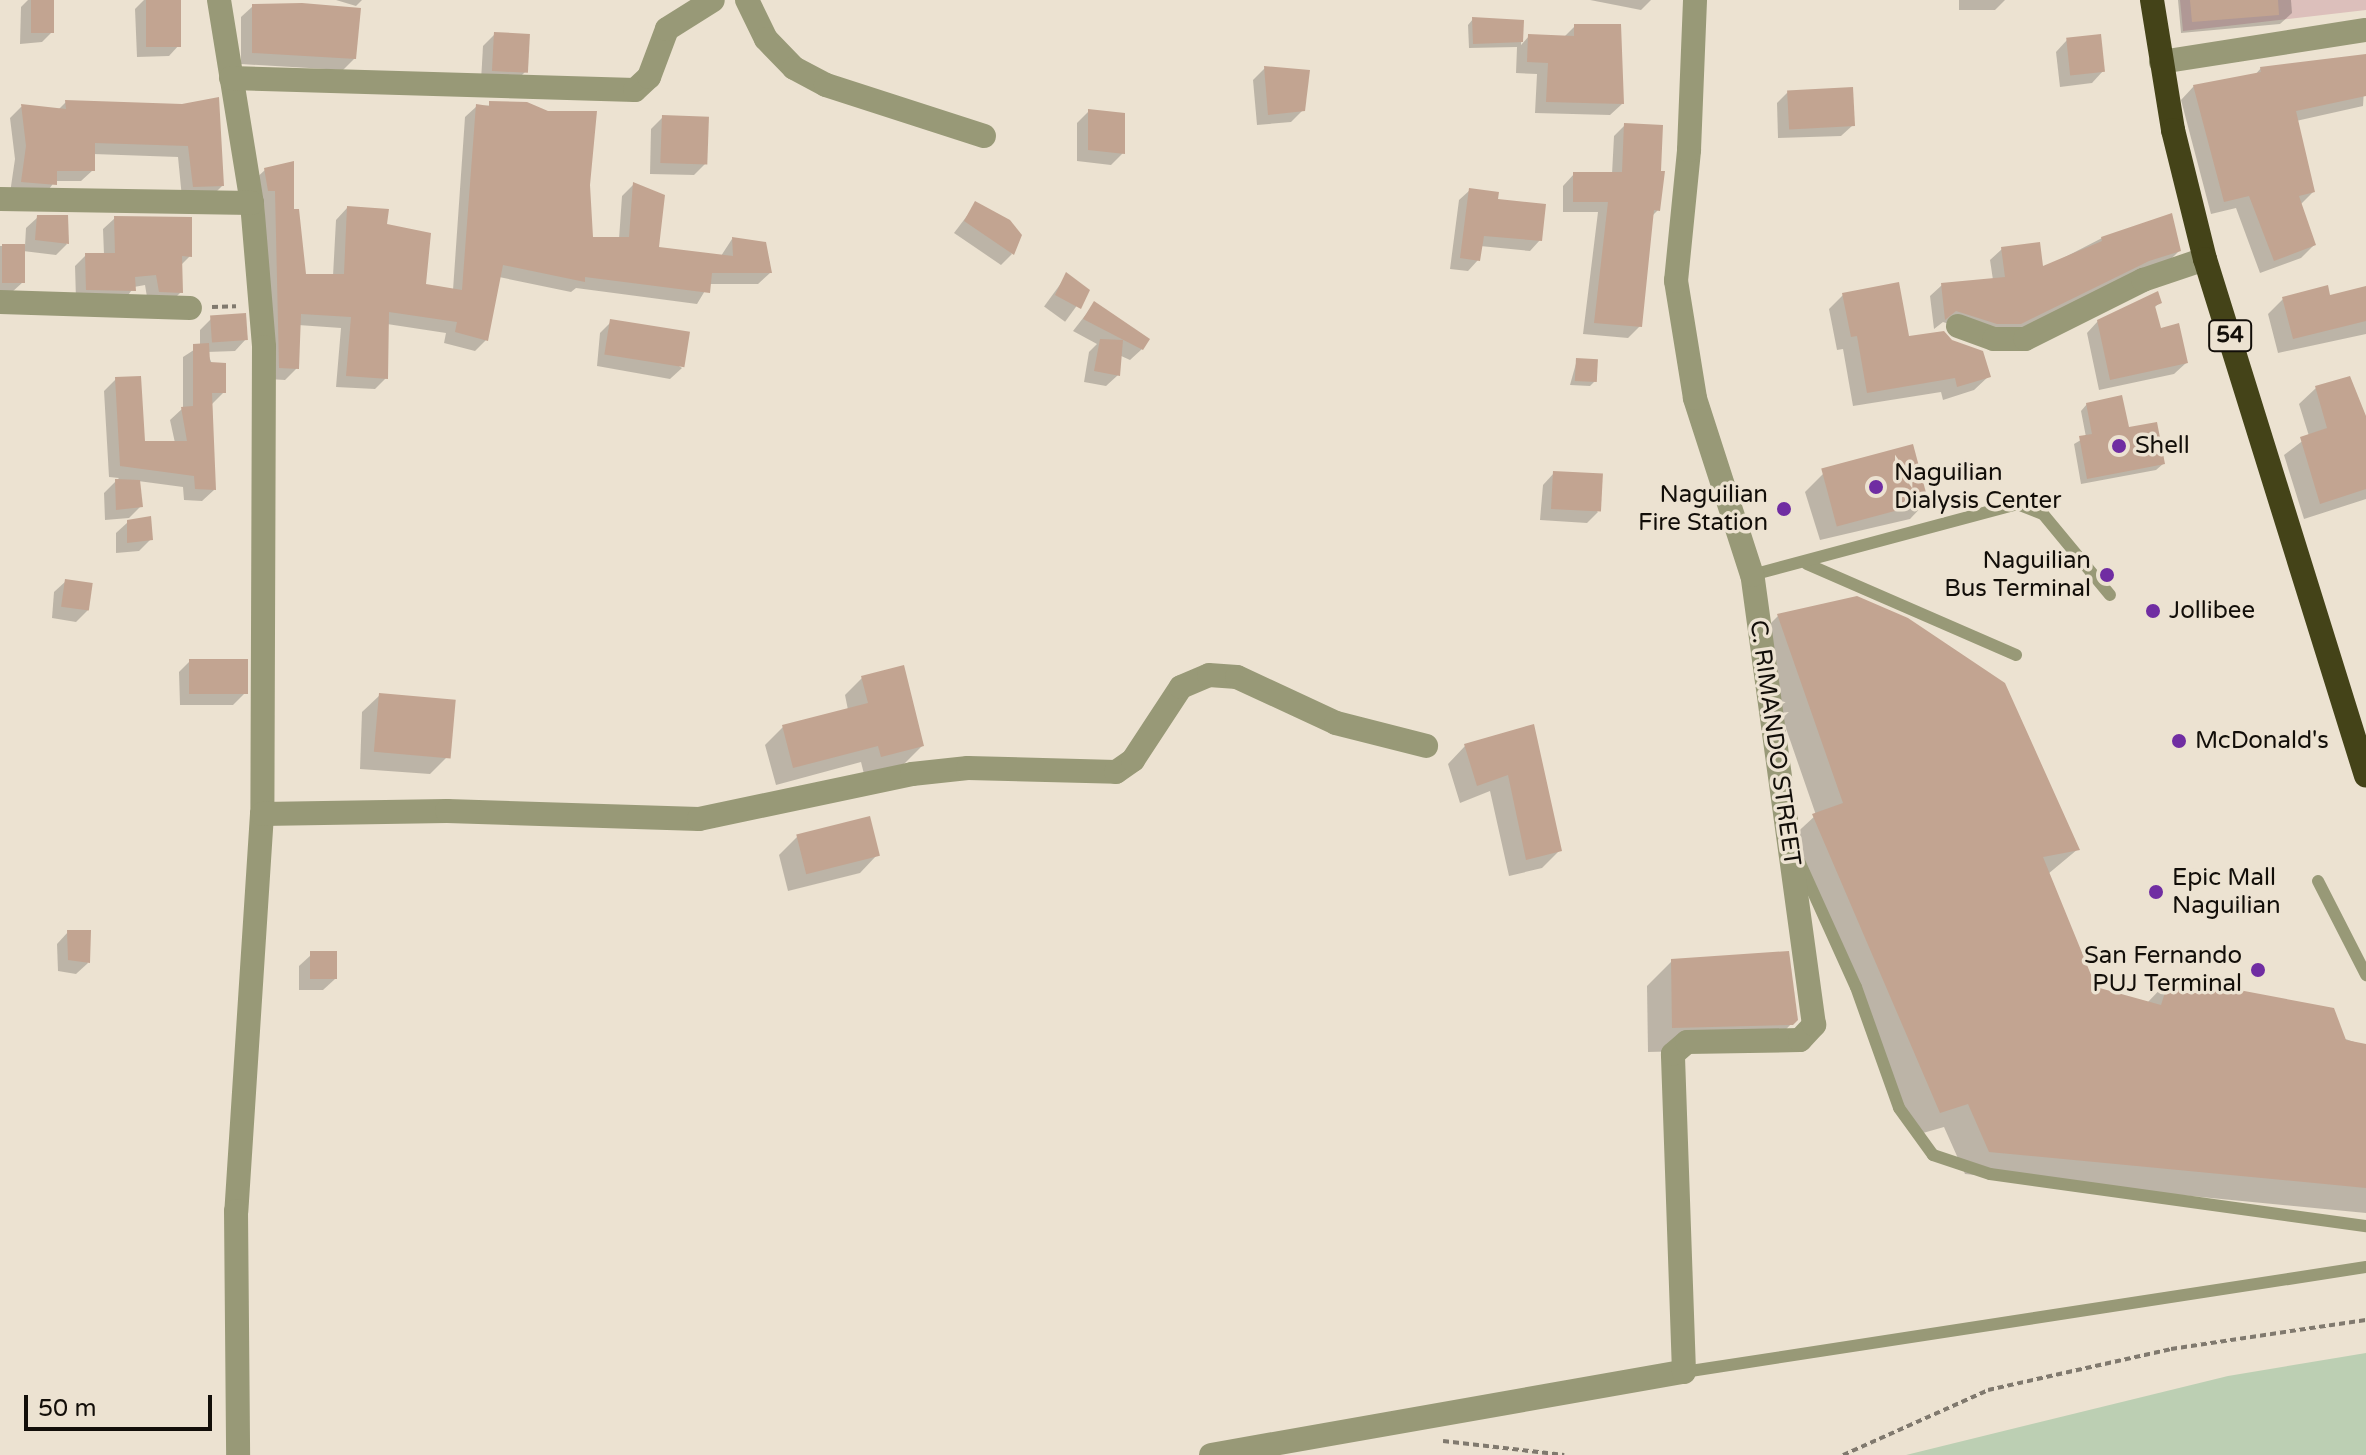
<!DOCTYPE html>
<html>
<head>
<meta charset="utf-8">
<style>
	body { margin:0 }
	#map { position:relative; width:2366px; height:1455px; overflow:hidden; background:#ece2d1; font-family:"Varela Round",sans-serif }
	div>[style] { position:absolute }
	[style*='--x'] { left:calc(var(--x)*1px); top:calc(var(--y)*1px); width:calc(var(--w)*1px); rotate:calc(var(--a)*1deg) }
	.green>* { inset:0; background:#dcbfbb }
	.water>* { inset:0; background:#bccfb3 }
	.shadow>* { inset:0; background:#0003; transform-origin:0 0 }
	.building>* { inset:0; background:#c2a491; transform-origin:0 0 }
	.path>* { height:4px; margin-top:-2px; transform-origin:0; background:repeating-linear-gradient(90deg,#80796e 0 6px,transparent 0 10px) }
	.lane>* { height:12px; margin:-6px; padding:0 6px; transform-origin:6px; border-radius:6px; background:#989977 }
	.street>* { height:24px; margin:-12px; padding:0 12px; transform-origin:12px; border-radius:12px; background:#989977 }
	.highway>* { height:24px; margin:-12px; padding:0 12px; transform-origin:12px; border-radius:12px; background:#444318 }
	.dots>* { width:22px; height:22px; translate:-50% -50%; box-sizing:border-box; border:4px solid #ece2d1; border-radius:50% }
	span { translate:-50% -50%; white-space:nowrap; text-align:center; line-height:1.15; -webkit-text-stroke:7px #ece2d1; paint-order:stroke }
	.shield-label span { padding:2px 6px; background:#ece2d1; border:2px solid; border-radius:6px; -webkit-text-stroke-width:0 }
	.shield-label { font-size:22px; color:#120e09; font-weight:700 }
	.poi-label { font-size:24px; color:#120e09 }
	.left { translate:0 -50%; text-align:left }
	.right { translate:-100% -50%; text-align:right }
	.street-label { font-size:24px; color:#120e09 }
	.scale { position:absolute; left:24px; top:1395px; width:188px; height:36px; box-sizing:border-box; border:4px solid #120e09; border-top:0; padding-left:10px; font-size:24px; line-height:28px; white-space:nowrap; color:#120e09; -webkit-text-stroke:6px #ece2d1; paint-order:stroke }
</style>
</head>
<body>
<div id="map">
	<div class="green">
		<div style="clip-path:polygon(2180px 0,2366px 0,2366px 10px,2183px 31px)"></div>
	</div>
	<div class="water">
		<div style="clip-path:polygon(2366px 1353px,2366px 1455px,1906px 1455px,2228px 1376px)"></div>
	</div>
	<div class="shadow">
		<div style="clip-path:polygon(28px 0,52px 0,53px 31px,42px 42px,20px 44px,21px 7px)"></div>
		<div style="clip-path:polygon(144px 0,179px 0,180px 44px,169px 56px,137px 57px,135px 9px)"></div>
		<div style="clip-path:polygon(336px 0,362px 0,356px 6px)"></div>
		<div style="clip-path:polygon(1590px 0,1651px 0,1641px 10px)"></div>
		<div style="clip-path:polygon(1959px 0,2005px 0,1995px 10px,1959px 10px)"></div>
		<div style="clip-path:polygon(2178px 0,2291px 0,2292px 13px,2280px 24px,2181px 33px)"></div>
		<div style="clip-path:polygon(253px 6px,355px 58px,343px 70px,241px 64px,241px 17px)"></div>
		<div style="clip-path:polygon(1473px 19px,1522px 22px,1521px 45px,1529px 36px,1563px 38px,1575px 26px,1622px 104px,1610px 115px,1535px 113px,1537px 74px,1516px 73px,1517px 47px,1469px 48px,1468px 25px)"></div>
		<div style="clip-path:polygon(495px 34px,526px 71px,515px 82px,481px 81px,483px 46px)"></div>
		<div style="clip-path:polygon(2067px 40px,2103px 71px,2092px 83px,2060px 87px,2056px 52px)"></div>
		<div style="clip-path:polygon(2366px 55px,2363px 106px,2296px 121px,2313px 192px,2300px 205px,2314px 245px,2301px 258px,2260px 273px,2236px 208px,2211px 214px,2181px 100px,2194px 86px,2255px 75px,2261px 68px)"></div>
		<div style="clip-path:polygon(1265px 68px,1303px 110px,1291px 122px,1257px 125px,1253px 80px)"></div>
		<div style="clip-path:polygon(1788px 92px,1853px 125px,1841px 136px,1778px 138px,1777px 103px)"></div>
		<div style="clip-path:polygon(66px 102px,183px 106px,222px 186px,211px 197px,182px 198px,178px 157px,93px 154px,93px 170px,81px 181px,55px 181px,44px 196px,10px 193px,15px 159px,10px 118px,21px 107px,58px 110px)"></div>
		<div style="clip-path:polygon(526px 104px,588px 184px,591px 239px,619px 239px,622px 196px,634px 184px,657px 249px,721px 256px,732px 239px,770px 262px,770px 273px,758px 284px,709px 284px,697px 304px,576px 288px,571px 292px,499px 277px,486px 340px,475px 351px,444px 343px,446px 333px,387px 324px,386px 378px,375px 389px,336px 387px,341px 328px,298px 325px,297px 368px,285px 380px,268px 379px,264px 202px,257px 202px,253px 181px,265px 170px,292px 211px,304px 276px,333px 276px,336px 220px,347px 208px,384px 225px,423px 286px,453px 290px,465px 117px,477px 106px)"></div>
		<div style="clip-path:polygon(1089px 111px,1123px 153px,1111px 165px,1077px 161px,1077px 123px)"></div>
		<div style="clip-path:polygon(663px 117px,705px 164px,694px 175px,650px 174px,651px 129px)"></div>
		<div style="clip-path:polygon(1625px 125px,1658px 210px,1651px 217px,1640px 326px,1628px 338px,1583px 334px,1598px 212px,1563px 212px,1563px 186px,1574px 174px,1612px 174px,1614px 136px)"></div>
		<div style="clip-path:polygon(1470px 190px,1496px 201px,1540px 240px,1530px 251px,1480px 246px,1478px 260px,1468px 271px,1450px 269px,1459px 200px)"></div>
		<div style="clip-path:polygon(976px 204px,1012px 254px,1001px 265px,954px 233px)"></div>
		<div style="clip-path:polygon(38px 217px,67px 244px,56px 255px,23px 251px,23px 282px,11px 293px,0 292px,0 246px,25px 246px,26px 228px)"></div>
		<div style="clip-path:polygon(115px 218px,190px 256px,180px 266px,181px 292px,170px 303px,148px 303px,145px 285px,134px 287px,123px 302px,76px 300px,75px 266px,86px 255px,104px 255px,103px 229px)"></div>
		<div style="clip-path:polygon(2102px 238px,2179px 251px,2168px 262px,2008px 335px,1984px 335px,1943px 322px,1934px 329px,1930px 296px,1942px 285px,1993px 280px,1990px 260px,2002px 249px,2042px 269px)"></div>
		<div style="left:1067px;top:275px;width:26px;height:39px;rotate:36deg"></div>
		<div style="clip-path:polygon(2366px 288px,2366px 334px,2278px 353px,2268px 314px,2283px 299px,2329px 298px)"></div>
		<div style="clip-path:polygon(1843px 295px,1907px 339px,1989px 376px,1974px 390px,1943px 400px,1941px 392px,1853px 406px,1843px 349px,1837px 350px,1829px 309px)"></div>
		<div style="clip-path:polygon(2160px 302px,2153px 309px,2160px 330px,2186px 363px,2174px 374px,2099px 390px,2087px 333px,2098px 321px)"></div>
		<div style="clip-path:polygon(1094px 304px,1142px 349px,1130px 360px,1119px 355px,1118px 375px,1106px 386px,1084px 382px,1089px 352px,1097px 344px,1073px 331px)"></div>
		<div style="clip-path:polygon(211px 319px,246px 339px,235px 351px,207px 352px,224px 392px,212px 404px,214px 490px,202px 501px,184px 500px,183px 487px,138px 481px,141px 506px,129px 518px,105px 520px,104px 493px,119px 478px,109px 477px,104px 391px,116px 379px,143px 443px,175px 443px,170px 420px,183px 408px,183px 357px,200px 346px,200px 330px)"></div>
		<div style="clip-path:polygon(611px 322px,682px 368px,670px 379px,597px 366px,600px 333px)"></div>
		<div style="clip-path:polygon(1577px 360px,1595px 381px,1590px 386px,1570px 385px)"></div>
		<div style="clip-path:polygon(2316px 388px,2366px 418px,2366px 499px,2304px 519px,2284px 455px,2309px 436px,2299px 404px)"></div>
		<div style="clip-path:polygon(2087px 404px,2127px 429px,2163px 464px,2156px 470px,2081px 484px,2074px 444px,2086px 437px,2081px 411px)"></div>
		<div style="clip-path:polygon(1554px 473px,1598px 512px,1587px 523px,1540px 520px,1543px 485px)"></div>
		<div style="clip-path:polygon(1823px 474px,1927px 501px,1910px 519px,1820px 540px,1805px 492px)"></div>
		<div style="clip-path:polygon(128px 522px,151px 539px,139px 551px,116px 553px,116px 533px)"></div>
		<div style="clip-path:polygon(66px 581px,88px 610px,76px 622px,52px 618px,54px 592px)"></div>
		<div style="clip-path:polygon(1778px 616px,2078px 849px,2048px 874px,2095px 988px,2147px 1003px,2170px 979px,2366px 1046px,2366px 1213px,1965px 1174px,1944px 1127px,1916px 1135px,1790px 839px,1816px 815px,1755px 639px)"></div>
		<div style="clip-path:polygon(190px 661px,245px 693px,233px 705px,180px 705px,179px 672px)"></div>
		<div style="clip-path:polygon(862px 678px,922px 746px,904px 764px,864px 774px,861px 762px,776px 785px,765px 745px,783px 727px,848px 710px,845px 695px)"></div>
		<div style="clip-path:polygon(380px 695px,447px 757px,430px 774px,360px 769px,362px 712px)"></div>
		<div style="clip-path:polygon(1532px 726px,1560px 850px,1542px 868px,1509px 876px,1490px 791px,1460px 803px,1448px 764px,1465px 746px)"></div>
		<div style="clip-path:polygon(797px 837px,877px 855px,860px 873px,788px 891px,779px 855px)"></div>
		<div style="clip-path:polygon(68px 932px,88px 963px,76px 974px,58px 971px,57px 944px)"></div>
		<div style="clip-path:polygon(311px 955px,335px 979px,323px 990px,299px 990px,299px 966px)"></div>
		<div style="clip-path:polygon(1672px 961px,1796px 1019px,1767px 1049px,1648px 1052px,1647px 986px)"></div>
	</div>
	<div class="building">
		<div style="left:31px;top:0;width:23px;height:33px"></div>
		<div style="left:146px;top:0;width:35px;height:47px"></div>
		<div style="clip-path:polygon(2190px 0,2278px 0,2279px 15px,2192px 22px)"></div>
		<div style="clip-path:polygon(302px 3px,361px 8px,356px 59px,252px 53px,252px 4px)"></div>
		<div style="clip-path:polygon(1472px 17px,1524px 20px,1523px 42px,1473px 44px)"></div>
		<div style="clip-path:polygon(1574px 24px,1621px 24px,1624px 104px,1546px 102px,1548px 63px,1527px 62px,1528px 34px,1574px 36px)"></div>
		<div style="left:494px;top:32px;width:36px;height:39px;rotate:3deg"></div>
		<div style="left:2101px;top:34px;width:38px;height:35px;rotate:84deg"></div>
		<div style="clip-path:polygon(2366px 54px,2366px 96px,2296px 111px,2315px 192px,2299px 196px,2316px 245px,2274px 261px,2249px 196px,2224px 202px,2193px 85px,2261px 72px,2260px 67px)"></div>
		<div style="clip-path:polygon(1264px 66px,1310px 70px,1305px 111px,1268px 115px)"></div>
		<div style="left:1853px;top:87px;width:39px;height:66px;rotate:87deg"></div>
		<div style="clip-path:polygon(219px 97px,224px 186px,193px 187px,188px 146px,95px 143px,95px 171px,57px 171px,57px 185px,21px 182px,26px 146px,21px 104px,66px 109px,65px 100px,182px 104px)"></div>
		<div style="clip-path:polygon(489px 101px,527px 102px,548px 111px,597px 111px,590px 185px,593px 237px,629px 237px,633px 182px,665px 195px,659px 247px,733px 256px,732px 237px,766px 242px,772px 273px,712px 273px,710px 293px,585px 277px,585px 282px,503px 265px,488px 341px,455px 332px,457px 322px,389px 312px,388px 379px,346px 376px,351px 317px,301px 314px,299px 369px,279px 368px,275px 191px,268px 191px,264px 168px,294px 161px,294px 209px,299px 209px,306px 274px,344px 274px,347px 206px,389px 209px,387px 224px,431px 233px,426px 284px,462px 290px,476px 104px,489px 106px)"></div>
		<div style="clip-path:polygon(1088px 109px,1125px 113px,1125px 154px,1088px 150px)"></div>
		<div style="left:662px;top:115px;width:47px;height:48px;rotate:2deg"></div>
		<div style="clip-path:polygon(1624px 123px,1663px 125px,1661px 171px,1665px 171px,1660px 211px,1654px 210px,1642px 327px,1594px 323px,1608px 202px,1573px 202px,1573px 172px,1622px 172px)"></div>
		<div style="clip-path:polygon(1469px 188px,1499px 192px,1498px 199px,1546px 204px,1542px 241px,1484px 236px,1480px 261px,1460px 258px)"></div>
		<div style="clip-path:polygon(975px 201px,1010px 220px,1022px 235px,1014px 255px,964px 221px)"></div>
		<div style="clip-path:polygon(2172px 213px,2181px 251px,2149px 261px,2021px 324px,1997px 324px,1956px 311px,1945px 320px,1941px 283px,2005px 277px,2001px 247px,2040px 242px,2043px 266px,2102px 241px,2101px 237px)"></div>
		<div style="clip-path:polygon(37px 215px,68px 215px,69px 244px,35px 240px)"></div>
		<div style="clip-path:polygon(114px 216px,192px 217px,192px 257px,182px 256px,183px 293px,159px 292px,156px 275px,135px 277px,136px 291px,86px 290px,85px 253px,115px 253px)"></div>
		<div style="left:2px;top:244px;width:23px;height:39px"></div>
		<div style="clip-path:polygon(1066px 272px,1090px 290px,1081px 309px,1055px 295px)"></div>
		<div style="clip-path:polygon(1899px 282px,1909px 336px,1944px 331px,1952px 340px,1983px 351px,1991px 377px,1957px 387px,1955px 378px,1867px 393px,1857px 336px,1851px 337px,1842px 293px)"></div>
		<div style="clip-path:polygon(2328px 285px,2330px 295px,2366px 286px,2366px 321px,2293px 339px,2282px 297px)"></div>
		<div style="clip-path:polygon(2158px 291px,2162px 303px,2155px 306px,2161px 328px,2179px 323px,2188px 363px,2110px 380px,2097px 320px)"></div>
		<div style="clip-path:polygon(1094px 301px,1150px 339px,1143px 350px,1083px 319px)"></div>
		<div style="left:246px;top:313px;width:27px;height:36px;rotate:86deg"></div>
		<div style="left:610px;top:319px;width:81px;height:36px;rotate:9deg"></div>
		<div style="clip-path:polygon(1100px 339px,1123px 340px,1120px 376px,1094px 371px)"></div>
		<div style="clip-path:polygon(209px 343px,210px 362px,226px 363px,226px 393px,212px 393px,216px 490px,195px 489px,194px 476px,120px 466px,115px 377px,141px 376px,145px 441px,187px 441px,181px 407px,193px 406px,193px 344px)"></div>
		<div style="left:1576px;top:358px;width:22px;height:23px;rotate:3deg"></div>
		<div style="clip-path:polygon(2350px 376px,2366px 416px,2366px 489px,2320px 504px,2300px 437px,2327px 428px,2315px 386px)"></div>
		<div style="clip-path:polygon(2122px 395px,2129px 427px,2157px 422px,2165px 464px,2087px 479px,2079px 436px,2092px 434px,2086px 403px)"></div>
		<div style="left:1913px;top:444px;width:60px;height:95px;rotate:75deg"></div>
		<div style="left:1553px;top:471px;width:50px;height:38px;rotate:3deg"></div>
		<div style="clip-path:polygon(115px 479px,140px 480px,143px 507px,116px 510px)"></div>
		<div style="clip-path:polygon(151px 516px,153px 540px,127px 543px,127px 520px)"></div>
		<div style="left:65px;top:579px;width:28px;height:28px;rotate:8deg"></div>
		<div style="clip-path:polygon(1857px 596px,1908px 618px,2005px 683px,2080px 850px,2043px 857px,2096px 987px,2161px 1005px,2170px 977px,2334px 1008px,2346px 1040px,2366px 1044px,2366px 1188px,1989px 1152px,1968px 1104px,1940px 1113px,1812px 814px,1843px 803px,1777px 614px)"></div>
		<div style="left:189px;top:659px;width:59px;height:35px"></div>
		<div style="clip-path:polygon(904px 665px,924px 746px,881px 757px,878px 746px,793px 768px,782px 725px,868px 703px,861px 676px)"></div>
		<div style="left:379px;top:693px;width:77px;height:59px;rotate:5deg"></div>
		<div style="clip-path:polygon(1534px 724px,1562px 851px,1526px 860px,1508px 775px,1477px 786px,1464px 744px)"></div>
		<div style="left:870px;top:816px;width:41px;height:76px;rotate:76deg"></div>
		<div style="clip-path:polygon(67px 930px,91px 930px,90px 963px,68px 960px)"></div>
		<div style="left:337px;top:951px;width:28px;height:27px;rotate:90deg"></div>
		<div style="clip-path:polygon(1789px 951px,1798px 1020px,1793px 1025px,1672px 1028px,1671px 959px)"></div>
	</div>
	<div class="path">
		<div style="--x:212;--y:307;--w:24;--a:-2"></div>
		<div style="--x:1443;--y:1441;--w:122;--a:6.6"></div>
		<div style="--x:1843;--y:1455;--w:159;--a:-24.1"></div>
		<div style="--x:1988;--y:1390;--w:188;--a:-12.6"></div>
		<div style="--x:2171;--y:1349;--w:197;--a:-8.5"></div>
	</div>
	<div class="lane">
		<div style="--x:1807;--y:564;--w:228;--a:23.5"></div>
		<div style="--x:1752;--y:575;--w:274;--a:-15"></div>
		<div style="--x:2017;--y:504;--w:28;--a:21"></div>
		<div style="--x:2043;--y:514;--w:105;--a:50.4"></div>
		<div style="--x:1799;--y:861;--w:138;--a:65.7"></div>
		<div style="--x:1856;--y:987;--w:128;--a:70.4"></div>
		<div style="--x:1899;--y:1108;--w:58;--a:54.1"></div>
		<div style="--x:1933;--y:1155;--w:60;--a:18.4"></div>
		<div style="--x:1990;--y:1174;--w:380;--a:7.9"></div>
		<div style="--x:2318;--y:881;--w:106;--a:62.9"></div>
		<div style="--x:1684;--y:1372;--w:690;--a:-8.75"></div>
	</div>
	<div class="street">
		<div style="--x:219;--y:0;--w:206;--a:80.8"></div>
		<div style="--x:252;--y:203;--w:144;--a:85.2"></div>
		<div style="--x:264;--y:347;--w:467;--a:90.2"></div>
		<div style="--x:262;--y:814;--w:398;--a:93.7"></div>
		<div style="--x:236;--y:1211;--w:244;--a:89.5"></div>
		<div style="--x:747;--y:0;--w:43;--a:64"></div>
		<div style="--x:766;--y:39;--w:40;--a:46"></div>
		<div style="--x:794;--y:68;--w:36;--a:28"></div>
		<div style="--x:826;--y:85;--w:166;--a:17.9"></div>
		<div style="--x:2161;--y:62;--w:207;--a:-8.9"></div>
		<div style="--x:231;--y:78;--w:404;--a:1.7"></div>
		<div style="--x:635;--y:90;--w:19;--a:-43"></div>
		<div style="--x:649;--y:77;--w:51;--a:-69.4"></div>
		<div style="--x:667;--y:29;--w:54;--a:-32.2"></div>
		<div style="--x:0;--y:199;--w:252;--a:0.9"></div>
		<div style="--x:0;--y:302;--w:190;--a:1.8"></div>
		<div style="--x:1958;--y:326;--w:38;--a:20"></div>
		<div style="--x:1994;--y:339;--w:31;--a:0"></div>
		<div style="--x:2025;--y:339;--w:132;--a:-26.6"></div>
		<div style="--x:2143;--y:280;--w:65;--a:-18.7"></div>
		<div style="--x:262;--y:814;--w:185;--a:-0.9"></div>
		<div style="--x:447;--y:811;--w:252;--a:1.8"></div>
		<div style="--x:699;--y:819;--w:218;--a:-11.9"></div>
		<div style="--x:912;--y:774;--w:56;--a:-6.1"></div>
		<div style="--x:968;--y:768;--w:148;--a:1.5"></div>
		<div style="--x:1116;--y:772;--w:21;--a:-35"></div>
		<div style="--x:1133;--y:760;--w:87;--a:-56.7"></div>
		<div style="--x:1181;--y:687;--w:30;--a:-23"></div>
		<div style="--x:1209;--y:675;--w:28;--a:4"></div>
		<div style="--x:1237;--y:677;--w:109;--a:24.9"></div>
		<div style="--x:1336;--y:723;--w:93;--a:14.3"></div>
		<div style="--x:1211;--y:1455;--w:480;--a:-10"></div>
		<div style="--x:1684;--y:1372;--w:318;--a:-92"></div>
		<div style="--x:1673;--y:1054;--w:18;--a:-41"></div>
		<div style="--x:1687;--y:1042;--w:113;--a:-1"></div>
		<div style="--x:1800;--y:1040;--w:21;--a:-47"></div>
		<div style="--x:1814;--y:1025;--w:454;--a:-97.8"></div>
		<div style="--x:1752;--y:575;--w:186;--a:-107.9"></div>
		<div style="--x:1695;--y:398;--w:119;--a:-99.2"></div>
		<div style="--x:1676;--y:281;--w:132;--a:-84.3"></div>
		<div style="--x:1689;--y:150;--w:150;--a:-87.7"></div>
	</div>
	<div class="highway">
		<div style="--x:2152;--y:0;--w:132;--a:80.8"></div>
		<div style="--x:2173;--y:130;--w:133;--a:76.1"></div>
		<div style="--x:2205;--y:259;--w:541;--a:72.7"></div>
	</div>
	<div class="dots">
		<div style="left:2119px;top:446px;background:#702da2"></div>
		<div style="left:1876px;top:487px;background:#702da2"></div>
		<div style="left:1784px;top:509px;background:#702da2"></div>
		<div style="left:2107px;top:575px;background:#702da2"></div>
		<div style="left:2153px;top:611px;background:#702da2"></div>
		<div style="left:2179px;top:741px;background:#702da2"></div>
		<div style="left:2156px;top:892px;background:#702da2"></div>
		<div style="left:2258px;top:970px;background:#702da2"></div>
	</div>
	<div class="shield-label">
		<span style="left:2230px;top:336px">54</span>
	</div>
	<div class="poi-label">
		<span class="left" style="left:2135px;top:446px">Shell</span>
		<span class="left" style="left:1894px;top:487px">Naguilian<br>Dialysis Center</span>
		<span class="right" style="left:1768px;top:509px">Naguilian<br>Fire Station</span>
		<span class="right" style="left:2091px;top:575px">Naguilian<br>Bus Terminal</span>
		<span class="left" style="left:2169px;top:611px">Jollibee</span>
		<span class="left" style="left:2195px;top:741px">McDonald's</span>
		<span class="left" style="left:2172px;top:892px">Epic Mall<br>Naguilian</span>
		<span class="right" style="left:2242px;top:970px">San Fernando<br>PUJ Terminal</span>
	</div>
	<div class="street-label">
		<span style="left:1775px;top:743px;rotate:82deg">C. RIMANDO STREET</span>
	</div>
	<div class="scale">50 m</div>
</div>
</body>
</html>
